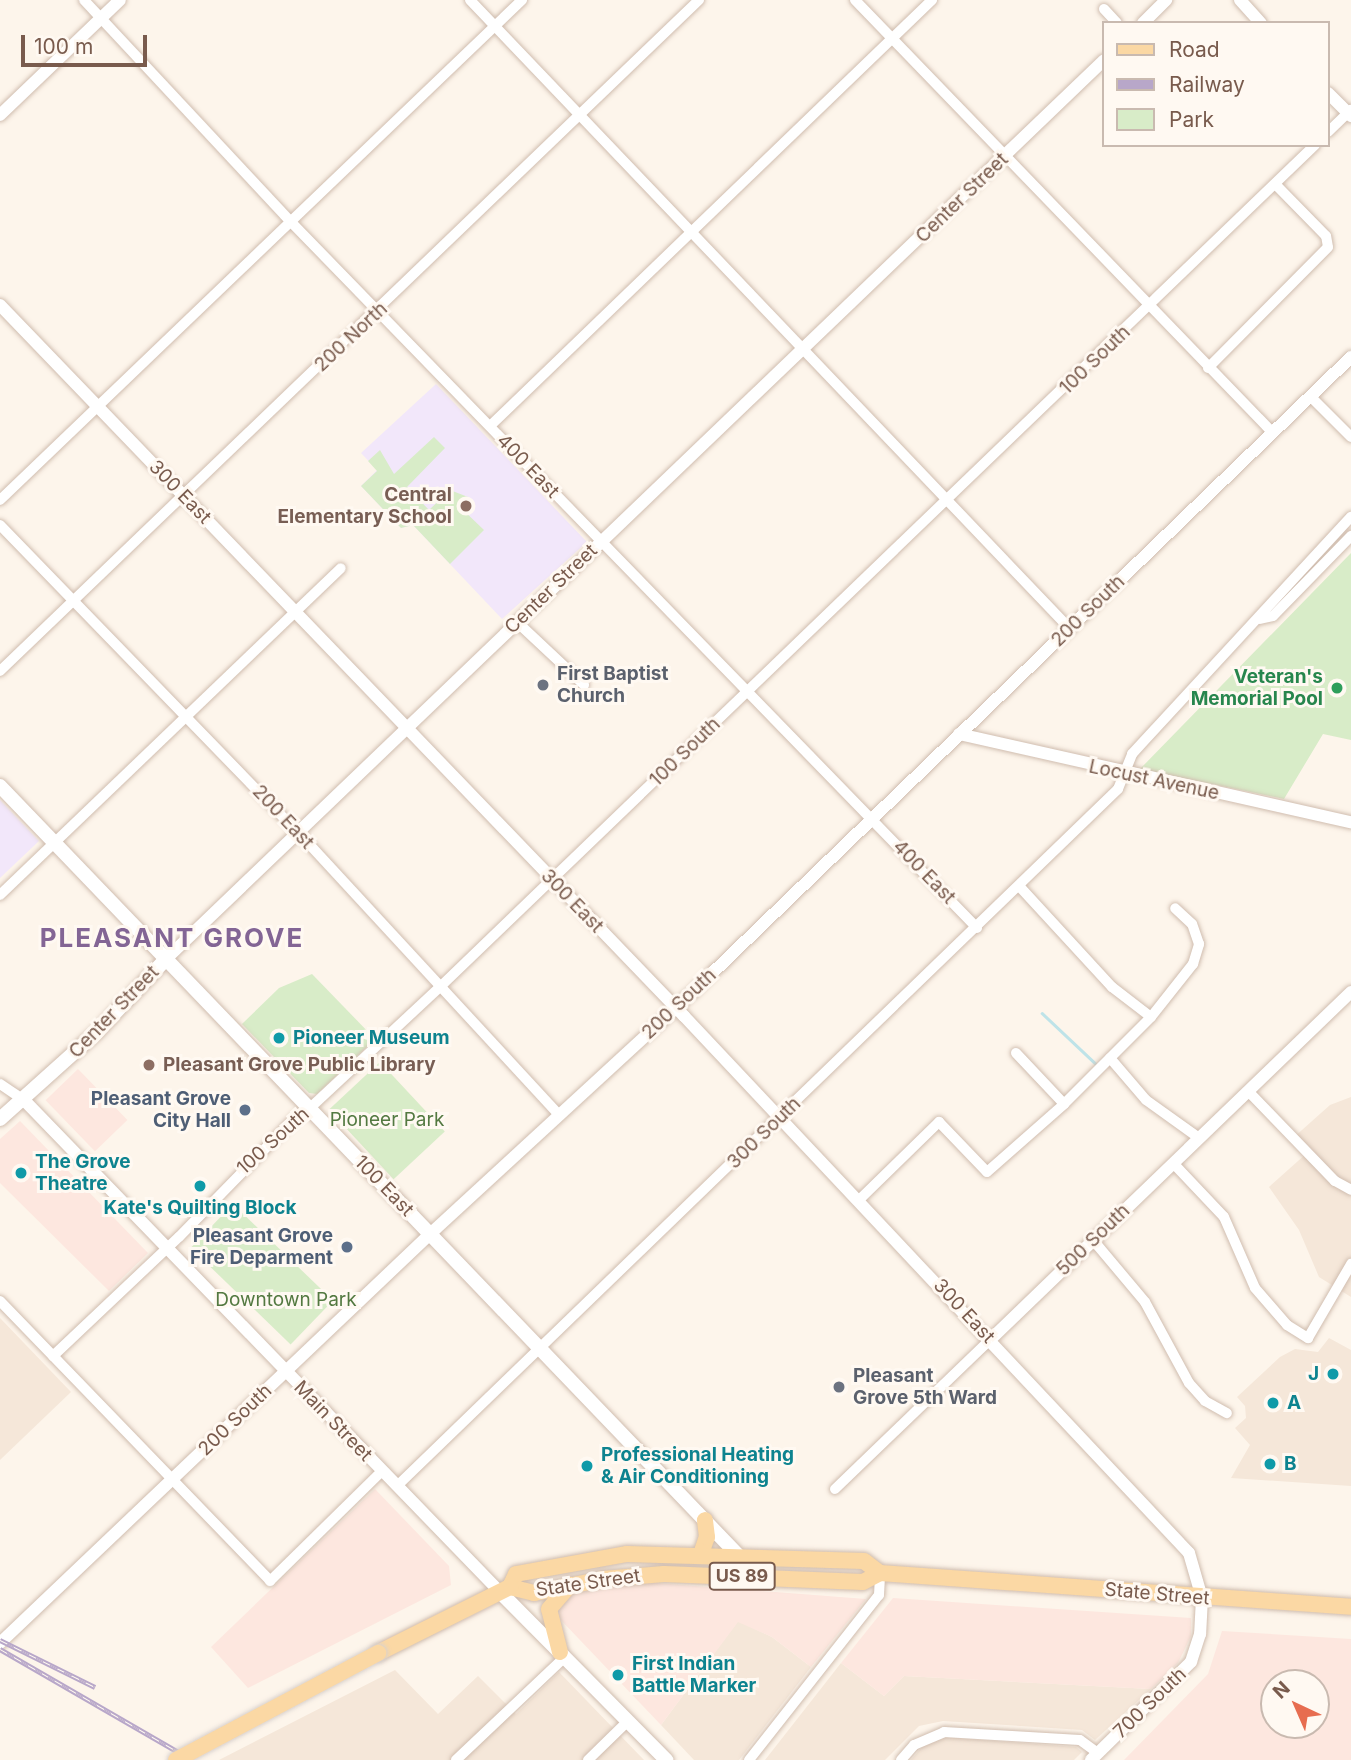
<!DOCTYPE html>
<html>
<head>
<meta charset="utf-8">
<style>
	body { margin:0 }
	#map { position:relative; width:1351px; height:1760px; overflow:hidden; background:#fdf5eb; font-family:Inter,sans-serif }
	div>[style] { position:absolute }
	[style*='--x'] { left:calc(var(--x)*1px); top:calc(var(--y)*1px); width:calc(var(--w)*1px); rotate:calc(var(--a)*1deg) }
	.residential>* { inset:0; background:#f5e7d9 }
	.commercial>* { inset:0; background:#fde7df; transform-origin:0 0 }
	.education>* { inset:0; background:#f2e7fa }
	.green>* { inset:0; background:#d8ecc8; transform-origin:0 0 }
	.stream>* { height:2.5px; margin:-1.25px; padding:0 1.25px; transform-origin:1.25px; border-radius:1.25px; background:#bee3e8 }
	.roads { filter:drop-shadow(0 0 2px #d0bdaf) drop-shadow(0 0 2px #d0bdaf) }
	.minor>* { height:10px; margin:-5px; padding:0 5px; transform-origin:5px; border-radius:5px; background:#fff }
	.tertiary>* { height:12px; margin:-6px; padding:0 6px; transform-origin:6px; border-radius:6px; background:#fff }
	.secondary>* { height:14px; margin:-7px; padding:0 7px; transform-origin:7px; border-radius:7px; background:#fff }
	.primary>* { height:16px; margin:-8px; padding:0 8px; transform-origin:8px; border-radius:8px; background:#fbd8a4 }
	.rail>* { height:5px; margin-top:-2.5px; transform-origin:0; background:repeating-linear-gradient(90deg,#fff9f2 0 8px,#b8a7c9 0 16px); box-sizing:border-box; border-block:2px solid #b8a7c9 }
	.bridges { filter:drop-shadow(0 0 2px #d9d1cd) drop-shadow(0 0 2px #d9d1cd) }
	.primary-bridge>* { height:16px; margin:-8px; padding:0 8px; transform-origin:8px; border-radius:8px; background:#fbd8a4 }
	.dots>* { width:19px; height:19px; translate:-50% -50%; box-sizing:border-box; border:4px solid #fff9f2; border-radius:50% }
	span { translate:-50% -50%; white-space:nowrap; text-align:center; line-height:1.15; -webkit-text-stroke:6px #fff9f2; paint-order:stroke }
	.shield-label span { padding:2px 5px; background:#fff9f2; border:2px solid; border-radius:5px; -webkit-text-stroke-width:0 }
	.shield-label { font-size:18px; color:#795b4d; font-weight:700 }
	.street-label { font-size:19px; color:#795b4d }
	.education-label { font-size:19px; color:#785e54; font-weight:700 }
	.right { translate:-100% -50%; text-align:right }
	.left { translate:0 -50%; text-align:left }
	.worship-label { font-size:19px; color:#5b616d; font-weight:700 }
	.leisure-label { font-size:19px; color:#27864d; font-weight:700 }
	.culture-label { font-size:19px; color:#0d838f; font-weight:700 }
	.service-label { font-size:19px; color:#4e5e75; font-weight:700 }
	.park-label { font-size:19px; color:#537941 }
	.district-label { font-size:26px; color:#836595; font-weight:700; letter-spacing:2px }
	.legend { position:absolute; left:1102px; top:21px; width:228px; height:126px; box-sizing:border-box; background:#fff9f2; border:2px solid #c9bab0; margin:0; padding:9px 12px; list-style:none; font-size:21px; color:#795b4d }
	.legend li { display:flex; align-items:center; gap:14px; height:35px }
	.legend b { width:35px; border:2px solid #c9bab0 }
	.north { position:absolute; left:1260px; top:1669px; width:70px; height:70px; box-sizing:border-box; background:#fff9f2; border:2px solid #c9bab0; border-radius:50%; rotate:316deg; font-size:19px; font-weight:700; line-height:28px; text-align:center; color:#795b4d }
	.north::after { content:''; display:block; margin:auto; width:24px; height:32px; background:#e76d50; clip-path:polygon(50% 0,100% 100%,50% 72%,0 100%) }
	.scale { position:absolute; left:21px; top:35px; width:126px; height:32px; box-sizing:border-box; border:4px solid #795b4d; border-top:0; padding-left:9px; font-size:21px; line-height:24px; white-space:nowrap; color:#795b4d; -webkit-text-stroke:5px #fff9f2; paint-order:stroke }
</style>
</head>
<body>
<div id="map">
	<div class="residential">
		<div style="clip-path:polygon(1351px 1097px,1351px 1297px,1319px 1277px,1299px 1230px,1269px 1187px,1307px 1153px,1293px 1138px,1330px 1105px)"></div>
		<div style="clip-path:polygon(0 1318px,71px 1392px,0 1460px)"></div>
		<div style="clip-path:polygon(1329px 1338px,1351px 1350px,1351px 1486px,1231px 1478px,1250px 1445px,1235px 1428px,1246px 1418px,1245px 1406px,1237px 1397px,1280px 1357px,1295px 1349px,1318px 1352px)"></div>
		<div style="clip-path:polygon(738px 1621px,772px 1637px,811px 1667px,739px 1760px,694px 1760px,661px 1725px)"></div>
		<div style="clip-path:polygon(841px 1663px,884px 1696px,904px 1676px,1151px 1689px,1095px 1740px,1082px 1730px,943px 1721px,919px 1726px,885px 1760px,765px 1760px)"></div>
		<div style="clip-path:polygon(395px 1670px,438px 1714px,478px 1676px,516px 1714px,559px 1672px,644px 1760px,219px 1760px)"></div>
		<div style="clip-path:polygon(942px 1737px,1076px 1747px,1082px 1752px,1074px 1760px,911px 1760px,923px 1746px)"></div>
	</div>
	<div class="commercial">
		<div style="left:78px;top:1069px;width:71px;height:45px;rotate:46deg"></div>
		<div style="clip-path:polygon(20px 1121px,148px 1253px,109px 1291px,0 1183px,0 1139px)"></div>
		<div style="clip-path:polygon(375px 1489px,449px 1566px,451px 1585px,248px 1688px,211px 1647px)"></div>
		<div style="clip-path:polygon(643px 1582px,866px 1599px,811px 1667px,772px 1637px,738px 1622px,661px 1725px,558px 1617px,559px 1601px,571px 1591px)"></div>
		<div style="clip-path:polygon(893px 1598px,1191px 1618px,1191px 1636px,1178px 1663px,1151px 1689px,904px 1676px,884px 1696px,841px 1663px)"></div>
		<div style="clip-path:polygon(evenodd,1222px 1631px,1351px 1639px,1351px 1760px,1124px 1760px,1208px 1674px,1222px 1631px,1274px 1683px,1316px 1683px,1316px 1725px,1274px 1725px,1274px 1683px)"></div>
	</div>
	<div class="education">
		<div style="clip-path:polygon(436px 384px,587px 542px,502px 619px,413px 525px,401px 528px,361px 486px,377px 470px,361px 453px)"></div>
		<div style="clip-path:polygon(0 800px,39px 841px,0 878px)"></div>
	</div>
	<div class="green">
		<div style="clip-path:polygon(434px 437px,445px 448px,407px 487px,429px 510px,450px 490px,468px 497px,459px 506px,484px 530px,450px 564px,413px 525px,401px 528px,361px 486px,377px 471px,368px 461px,380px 450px,394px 474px)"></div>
		<div style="clip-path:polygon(1351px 553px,1351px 740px,1323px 734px,1284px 799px,1140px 769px)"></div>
		<div style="clip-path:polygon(312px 974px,375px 1039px,317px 1094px,309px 1093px,242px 1024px,279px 988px)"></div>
		<div style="left:380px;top:1062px;width:95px;height:70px;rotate:47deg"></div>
		<div style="left:233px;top:1204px;width:139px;height:61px;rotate:44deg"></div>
	</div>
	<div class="stream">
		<div style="--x:1042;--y:1013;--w:73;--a:43.3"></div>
	</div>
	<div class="roads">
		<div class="minor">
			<div style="--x:84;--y:0;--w:305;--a:47"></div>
			<div style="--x:292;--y:223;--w:983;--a:45.82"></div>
			<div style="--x:470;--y:0;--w:868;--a:46.35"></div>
			<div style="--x:855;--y:0;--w:600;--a:46.01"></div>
			<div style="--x:1104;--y:9;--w:19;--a:47"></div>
			<div style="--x:1328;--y:132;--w:32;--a:-44"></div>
			<div style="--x:1208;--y:368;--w:170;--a:-45.2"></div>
			<div style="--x:1328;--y:247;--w:11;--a:-100"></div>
			<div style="--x:1326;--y:236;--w:71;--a:-134.4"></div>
			<div style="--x:1310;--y:396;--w:58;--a:45"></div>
			<div style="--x:490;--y:426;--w:614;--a:-43.94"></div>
			<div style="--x:0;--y:500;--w:723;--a:-43.77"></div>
			<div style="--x:0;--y:525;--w:428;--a:45.9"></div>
			<div style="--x:298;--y:832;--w:385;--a:47.3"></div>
			<div style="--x:1260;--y:619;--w:13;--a:-13"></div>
			<div style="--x:1273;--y:616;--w:112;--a:-45.7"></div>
			<div style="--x:517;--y:622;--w:92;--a:43.2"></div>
			<div style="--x:0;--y:671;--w:969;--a:-43.83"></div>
			<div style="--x:1020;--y:887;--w:136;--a:47.4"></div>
			<div style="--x:1112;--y:987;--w:49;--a:37.6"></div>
			<div style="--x:0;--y:895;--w:472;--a:-43.8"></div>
			<div style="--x:1016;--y:1053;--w:70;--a:46.7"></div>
			<div style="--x:1110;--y:1058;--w:55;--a:49.4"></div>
			<div style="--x:1146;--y:1100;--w:65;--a:35.6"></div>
			<div style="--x:0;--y:1084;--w:29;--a:34"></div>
			<div style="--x:1248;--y:1091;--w:125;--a:46"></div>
			<div style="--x:1335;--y:1181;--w:18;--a:29"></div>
			<div style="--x:1173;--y:1163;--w:74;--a:46.6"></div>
			<div style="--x:1224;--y:1217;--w:77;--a:66.4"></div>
			<div style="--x:1255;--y:1288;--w:49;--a:49.1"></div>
			<div style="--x:1287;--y:1325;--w:25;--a:32"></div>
			<div style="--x:1308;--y:1338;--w:86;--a:-59.8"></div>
			<div style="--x:859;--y:1200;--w:112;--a:-44.3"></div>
			<div style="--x:939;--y:1122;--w:69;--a:46.2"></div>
			<div style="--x:987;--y:1172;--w:103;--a:-41.4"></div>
			<div style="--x:1064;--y:1104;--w:123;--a:-45"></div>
			<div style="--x:1151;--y:1017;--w:68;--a:-51.6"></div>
			<div style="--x:1193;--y:964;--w:21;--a:-73"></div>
			<div style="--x:1199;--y:944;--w:21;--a:-109"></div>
			<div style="--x:1192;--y:924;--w:23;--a:-137"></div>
			<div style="--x:1093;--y:1240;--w:81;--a:50"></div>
			<div style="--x:1145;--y:1302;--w:92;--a:61.5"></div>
			<div style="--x:1189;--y:1383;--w:24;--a:48"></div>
			<div style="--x:1205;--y:1401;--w:25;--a:29"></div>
			<div style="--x:0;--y:1301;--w:389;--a:46"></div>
			<div style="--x:270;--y:1581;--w:157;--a:-44.5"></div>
			<div style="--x:53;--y:1356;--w:173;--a:-43.4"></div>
			<div style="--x:179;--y:1237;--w:168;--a:-45.7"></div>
			<div style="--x:296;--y:1117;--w:15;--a:-32"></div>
			<div style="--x:309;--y:1109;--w:180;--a:-43"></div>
			<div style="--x:441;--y:986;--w:1213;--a:-43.9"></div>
			<div style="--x:397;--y:1486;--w:1003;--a:-44.03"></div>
			<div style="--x:1118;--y:789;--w:38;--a:-68"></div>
			<div style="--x:1132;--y:754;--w:323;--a:-47.3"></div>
			<div style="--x:835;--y:1489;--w:216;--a:-43.9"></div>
			<div style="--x:456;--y:1760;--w:150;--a:-43.4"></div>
			<div style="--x:588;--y:1760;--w:56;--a:-44.3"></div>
			<div style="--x:749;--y:1760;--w:210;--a:-51.8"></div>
			<div style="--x:879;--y:1595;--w:22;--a:-87"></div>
			<div style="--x:901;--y:1760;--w:20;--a:-49"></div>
			<div style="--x:914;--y:1745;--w:33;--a:-23"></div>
			<div style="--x:944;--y:1732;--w:136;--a:3.4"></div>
			<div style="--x:1080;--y:1740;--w:22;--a:36"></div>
		</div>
		<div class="tertiary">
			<div style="--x:1240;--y:0;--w:31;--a:48"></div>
			<div style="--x:1143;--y:23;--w:33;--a:-45"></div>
			<div style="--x:1328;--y:93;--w:33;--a:45"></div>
			<div style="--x:0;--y:115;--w:166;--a:-43.8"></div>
			<div style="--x:0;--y:305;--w:987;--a:46.11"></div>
			<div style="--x:684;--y:1016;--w:737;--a:46.76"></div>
			<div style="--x:1189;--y:1553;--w:47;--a:73.9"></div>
			<div style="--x:1202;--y:1598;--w:36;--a:93"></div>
			<div style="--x:1200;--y:1634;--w:29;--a:108"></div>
			<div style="--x:1191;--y:1662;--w:140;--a:135.6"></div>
			<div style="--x:959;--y:734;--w:402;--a:12.7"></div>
			<div style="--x:166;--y:959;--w:1299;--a:-43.78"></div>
			<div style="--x:24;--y:1100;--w:683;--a:45.95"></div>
			<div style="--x:991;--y:1339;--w:500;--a:-43.95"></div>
			<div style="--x:0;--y:1643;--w:593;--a:-43.57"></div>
			<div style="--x:430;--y:1234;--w:334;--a:-42.6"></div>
			<div style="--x:676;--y:1008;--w:938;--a:-43.96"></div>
		</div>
		<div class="secondary">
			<div style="--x:0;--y:786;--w:1067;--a:46.18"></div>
			<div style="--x:0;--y:1119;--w:129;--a:-41.9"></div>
			<div style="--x:96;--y:1033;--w:102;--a:-46.6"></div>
			<div style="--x:499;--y:1591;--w:238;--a:45.3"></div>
		</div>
		<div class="primary">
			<div style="--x:701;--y:1554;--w:18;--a:-71"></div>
			<div style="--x:707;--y:1537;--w:17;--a:-97"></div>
			<div style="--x:510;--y:1587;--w:25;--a:14"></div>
			<div style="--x:534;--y:1593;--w:70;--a:-11.5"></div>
			<div style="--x:603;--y:1579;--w:61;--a:-4.7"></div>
			<div style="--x:664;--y:1574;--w:199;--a:2.3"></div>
			<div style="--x:863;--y:1582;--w:19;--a:-28"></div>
			<div style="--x:880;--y:1573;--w:472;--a:4.1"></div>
			<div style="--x:510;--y:1587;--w:14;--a:-65"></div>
			<div style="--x:516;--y:1574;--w:113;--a:-10.2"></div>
			<div style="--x:627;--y:1554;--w:237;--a:1.7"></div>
			<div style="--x:864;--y:1561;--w:20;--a:37"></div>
			<div style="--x:560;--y:1652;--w:44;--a:-104.3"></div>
			<div style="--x:549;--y:1609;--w:32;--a:-49"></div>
			<div style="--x:378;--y:1653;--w:148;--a:-26.6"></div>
		</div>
	</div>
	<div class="rail">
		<div style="--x:0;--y:1640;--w:106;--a:26.3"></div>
		<div style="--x:0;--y:1649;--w:222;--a:30"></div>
	</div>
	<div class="bridges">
		<div class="primary-bridge">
			<div style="--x:176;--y:1760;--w:229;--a:-27.9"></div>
		</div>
	</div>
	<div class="dots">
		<div style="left:466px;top:506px;background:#8d6e63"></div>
		<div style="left:543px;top:685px;background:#6b7280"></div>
		<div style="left:1337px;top:688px;background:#2e9e5b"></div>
		<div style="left:279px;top:1038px;background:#0f9aa8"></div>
		<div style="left:149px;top:1065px;background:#8d6e63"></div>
		<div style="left:245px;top:1110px;background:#5c6f8a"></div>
		<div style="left:21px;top:1173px;background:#0f9aa8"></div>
		<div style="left:200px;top:1186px;background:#0f9aa8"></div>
		<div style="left:347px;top:1247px;background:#5c6f8a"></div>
		<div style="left:1333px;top:1374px;background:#0f9aa8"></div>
		<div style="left:839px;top:1387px;background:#6b7280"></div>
		<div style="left:1273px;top:1403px;background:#0f9aa8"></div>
		<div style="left:1270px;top:1464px;background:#0f9aa8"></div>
		<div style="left:587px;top:1466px;background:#0f9aa8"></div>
		<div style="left:618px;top:1675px;background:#0f9aa8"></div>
	</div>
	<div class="shield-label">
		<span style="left:742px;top:1576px">US 89</span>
	</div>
	<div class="street-label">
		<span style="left:962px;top:198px;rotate:-44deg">Center Street</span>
		<span style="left:351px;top:337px;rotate:-43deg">200 North</span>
		<span style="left:1095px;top:360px;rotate:-44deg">100 South</span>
		<span style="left:528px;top:466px;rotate:46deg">400 East</span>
		<span style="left:180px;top:492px;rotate:46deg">300 East</span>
		<span style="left:551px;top:589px;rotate:-44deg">Center Street</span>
		<span style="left:1088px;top:611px;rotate:-44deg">200 South</span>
		<span style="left:685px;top:752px;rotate:-44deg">100 South</span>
		<span style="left:1154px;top:780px;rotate:12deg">Locust Avenue</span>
		<span style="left:283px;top:817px;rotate:47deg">200 East</span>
		<span style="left:924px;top:872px;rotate:46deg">400 East</span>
		<span style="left:572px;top:901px;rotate:46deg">300 East</span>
		<span style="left:679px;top:1004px;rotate:-43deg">200 South</span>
		<span style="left:114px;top:1012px;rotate:-46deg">Center Street</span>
		<span style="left:764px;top:1133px;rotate:-44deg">300 South</span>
		<span style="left:273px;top:1141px;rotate:-42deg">100 South</span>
		<span style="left:384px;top:1186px;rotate:46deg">100 East</span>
		<span style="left:1093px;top:1240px;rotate:-44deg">500 South</span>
		<span style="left:964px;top:1311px;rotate:47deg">300 East</span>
		<span style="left:235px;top:1420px;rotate:-44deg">200 South</span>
		<span style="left:333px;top:1421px;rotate:46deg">Main Street</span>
		<span style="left:588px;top:1583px;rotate:-8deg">State Street</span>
		<span style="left:1157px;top:1594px;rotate:5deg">State Street</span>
		<span style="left:1150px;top:1703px;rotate:-44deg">700 South</span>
	</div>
	<div class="education-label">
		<span class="right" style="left:452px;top:506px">Central<br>Elementary School</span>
		<span class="left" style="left:163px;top:1065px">Pleasant Grove Public Library</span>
	</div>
	<div class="worship-label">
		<span class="left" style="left:557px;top:685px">First Baptist<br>Church</span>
		<span class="left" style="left:853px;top:1387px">Pleasant<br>Grove 5th Ward</span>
	</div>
	<div class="leisure-label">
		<span class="right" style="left:1323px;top:688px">Veteran's<br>Memorial Pool</span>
	</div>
	<div class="culture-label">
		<span class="left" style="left:293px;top:1038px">Pioneer Museum</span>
		<span class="left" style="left:35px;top:1173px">The Grove<br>Theatre</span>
		<span style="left:200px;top:1208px">Kate's Quilting Block</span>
		<span class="right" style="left:1319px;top:1374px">J</span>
		<span class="left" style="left:1287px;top:1403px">A</span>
		<span class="left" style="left:601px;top:1466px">Professional Heating<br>&amp; Air Conditioning</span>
		<span class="left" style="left:1284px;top:1464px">B</span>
		<span class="left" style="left:632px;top:1675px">First Indian<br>Battle Marker</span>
	</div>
	<div class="service-label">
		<span class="right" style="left:231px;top:1110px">Pleasant Grove<br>City Hall</span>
		<span class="right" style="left:333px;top:1247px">Pleasant Grove<br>Fire Deparment</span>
	</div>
	<div class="park-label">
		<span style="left:387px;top:1120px">Pioneer Park</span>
		<span style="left:286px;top:1300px">Downtown Park</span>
	</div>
	<div class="district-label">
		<span style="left:172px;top:938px">PLEASANT GROVE</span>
	</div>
	<ul class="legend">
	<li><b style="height:9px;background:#fbd8a4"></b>Road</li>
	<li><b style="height:9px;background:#b8a7c9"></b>Railway</li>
	<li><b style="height:19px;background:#d8ecc8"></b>Park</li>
	</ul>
	<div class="north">N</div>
	<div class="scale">100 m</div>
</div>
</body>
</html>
